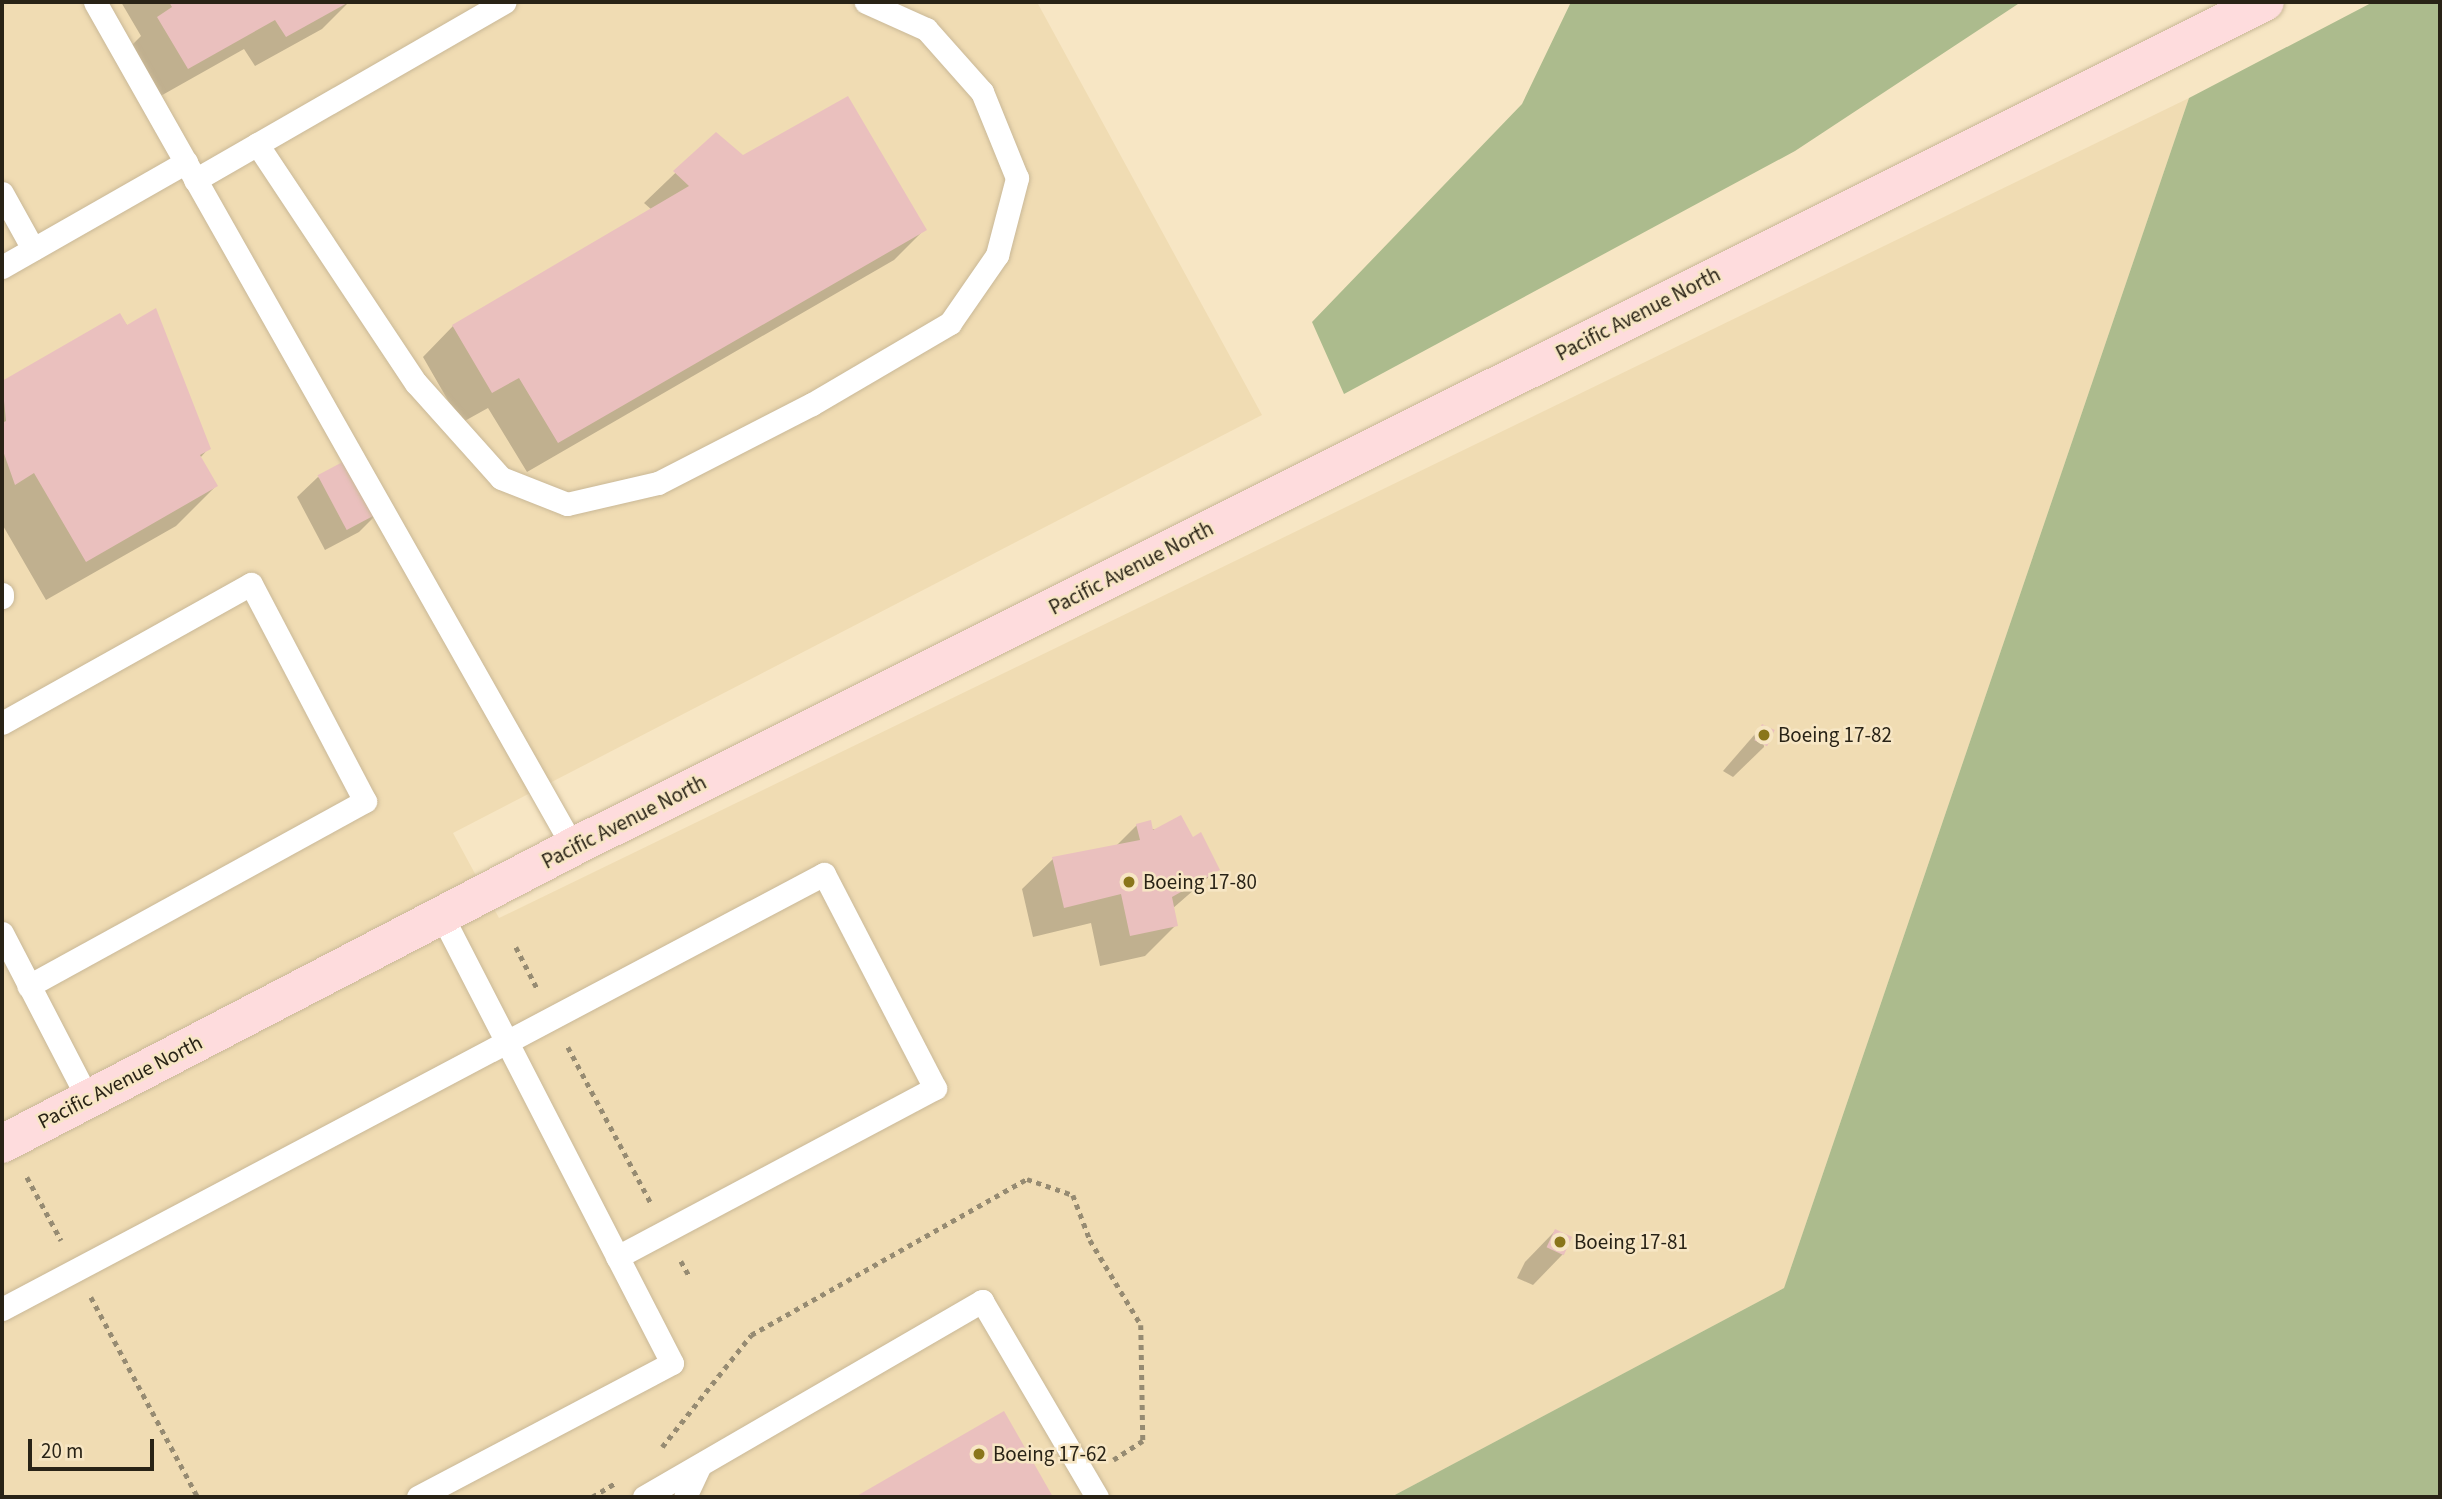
<!DOCTYPE html>
<html>
<head>
<meta charset="utf-8">
<style>
	body { margin:0 }
	#map { position:relative; width:2442px; height:1499px; overflow:hidden; background:#f7e6c4; font-family:"Source Sans 3",sans-serif }
	div>[style] { position:absolute }
	[style*='--x'] { left:calc(var(--x)*1px); top:calc(var(--y)*1px); width:calc(var(--w)*1px); rotate:calc(var(--a)*1deg) }
	.built>* { inset:0; background:#f0dcb3 }
	.green>* { inset:0; background:#acbb8d }
	.shadow>* { inset:0; background:#0003 }
	.building>* { inset:0; background:#eac0be; transform-origin:0 0 }
	.path>* { height:4.5px; margin-top:-2.25px; transform-origin:0; background:repeating-linear-gradient(90deg,#968b72 0 5px,transparent 0 10px) }
	.roads { filter:drop-shadow(0 0 2px #c9b897) drop-shadow(0 0 2px #c9b897) }
	.lane>* { height:23px; margin:-11.5px; padding:0 11.5px; transform-origin:11.5px; border-radius:11.5px; background:#fff }
	.secondary>* { height:38px; margin:-19px; padding:0 19px; transform-origin:19px; border-radius:19px; background:#fedcdd }
	.dots>* { width:19px; height:19px; translate:-50% -50%; box-sizing:border-box; border:4px solid #f7e6c4; border-radius:50% }
	span { translate:-50% -50%; white-space:nowrap; text-align:center; line-height:1.15; -webkit-text-stroke:5px #f7e6c4; paint-order:stroke }
	.street-label { font-size:21px; color:#292316 }
	.poi-label { font-size:21px; color:#292316 }
	.left { translate:0 -50%; text-align:left }
	.frame { position:absolute; inset:0; border:4px solid #292316; pointer-events:none }
	.scale { position:absolute; left:28px; top:1439px; width:126px; height:32px; box-sizing:border-box; border:4px solid #292316; border-top:0; padding-left:9px; font-size:21px; line-height:24px; white-space:nowrap; color:#292316; -webkit-text-stroke:5px #f7e6c4; paint-order:stroke }
</style>
</head>
<body>
<div id="map">
	<div class="built">
		<div style="clip-path:polygon(2px 2px,1037px 2px,1262px 415px,453px 833px,499px 918px,2189px 98px,1784px 1288px,1391px 1497px,2px 1497px)"></div>
	</div>
	<div class="green">
		<div style="clip-path:polygon(1571px 2px,2021px 2px,1795px 151px,1344px 394px,1312px 322px,1522px 104px)"></div>
		<div style="clip-path:polygon(2373px 2px,2440px 2px,2440px 1497px,1391px 1497px,1784px 1288px,2189px 98px)"></div>
	</div>
	<div class="shadow">
		<div style="clip-path:polygon(121px 2px,349px 2px,322px 29px,255px 66px,244px 49px,157px 98px,128px 49px,141px 36px)"></div>
		<div style="clip-path:polygon(716px 134px,743px 157px,924px 230px,894px 260px,527px 472px,488px 408px,461px 423px,423px 357px,453px 326px,652px 210px,644px 203px)"></div>
		<div style="clip-path:polygon(120px 315px,209px 448px,200px 458px,216px 486px,176px 526px,46px 600px,2px 524px,2px 383px)"></div>
		<div style="clip-path:polygon(318px 477px,379px 512px,359px 532px,325px 550px,297px 497px)"></div>
		<div style="clip-path:polygon(1762px 726px,1764px 747px,1733px 777px,1723px 771px)"></div>
		<div style="clip-path:polygon(1137px 825px,1192px 839px,1218px 869px,1172px 909px,1176px 925px,1145px 956px,1100px 966px,1091px 923px,1033px 937px,1022px 889px,1053px 859px,1116px 846px)"></div>
		<div style="clip-path:polygon(1555px 1231px,1563px 1254px,1533px 1285px,1517px 1278px,1525px 1262px)"></div>
		<div style="clip-path:polygon(1003px 1414px,1051px 1497px,858px 1497px)"></div>
	</div>
	<div class="building">
		<div style="clip-path:polygon(169px 2px,349px 2px,286px 37px,275px 20px,188px 69px,157px 17px,172px 7px)"></div>
		<div style="clip-path:polygon(848px 96px,927px 230px,558px 443px,519px 378px,492px 393px,452px 325px,689px 186px,673px 171px,716px 132px,743px 155px)"></div>
		<div style="clip-path:polygon(156px 308px,211px 449px,200px 455px,218px 486px,86px 562px,34px 473px,15px 485px,2px 448px,2px 423px,6px 421px,2px 381px,120px 313px,127px 325px)"></div>
		<div style="left:352px;top:457px;width:62px;height:39px;rotate:62deg"></div>
		<div style="left:1762px;top:724px;width:14px;height:18px;rotate:25deg"></div>
		<div style="clip-path:polygon(1181px 815px,1193px 837px,1201px 832px,1220px 870px,1172px 897px,1178px 926px,1130px 936px,1121px 894px,1064px 908px,1052px 857px,1140px 840px,1136px 824px,1151px 820px,1153px 830px)"></div>
		<div style="left:1555px;top:1229px;width:19px;height:20px;rotate:25deg"></div>
		<div style="clip-path:polygon(1004px 1411px,1053px 1497px,855px 1497px)"></div>
	</div>
	<div class="path">
		<div style="--x:516;--y:947;--w:48;--a:62.9"></div>
		<div style="--x:568;--y:1047;--w:177;--a:62"></div>
		<div style="--x:27;--y:1177;--w:72;--a:61.6"></div>
		<div style="--x:681;--y:1261;--w:18;--a:61"></div>
		<div style="--x:91;--y:1297;--w:227;--a:61.9"></div>
		<div style="--x:662;--y:1447;--w:143;--a:-51.5"></div>
		<div style="--x:751;--y:1335;--w:317;--a:-29.5"></div>
		<div style="--x:1027;--y:1179;--w:49;--a:19.2"></div>
		<div style="--x:1073;--y:1195;--w:48;--a:69.3"></div>
		<div style="--x:1090;--y:1240;--w:99;--a:59"></div>
		<div style="--x:1141;--y:1325;--w:116;--a:89"></div>
		<div style="--x:1143;--y:1441;--w:35;--a:147"></div>
		<div style="--x:592;--y:1497;--w:26;--a:-31"></div>
	</div>
	<div class="roads">
		<div class="lane">
			<div style="--x:95;--y:2;--w:971;--a:60.5"></div>
			<div style="--x:257;--y:144;--w:287;--a:56.4"></div>
			<div style="--x:416;--y:383;--w:127;--a:48.2"></div>
			<div style="--x:501;--y:478;--w:71;--a:21.5"></div>
			<div style="--x:567;--y:504;--w:93;--a:-13"></div>
			<div style="--x:658;--y:483;--w:173;--a:-27.2"></div>
			<div style="--x:812;--y:404;--w:160;--a:-30.4"></div>
			<div style="--x:950;--y:323;--w:83;--a:-55.3"></div>
			<div style="--x:997;--y:255;--w:80;--a:-75.4"></div>
			<div style="--x:1017;--y:178;--w:93;--a:-112.1"></div>
			<div style="--x:982;--y:92;--w:84;--a:-131.6"></div>
			<div style="--x:926;--y:29;--w:66;--a:-155.8"></div>
			<div style="--x:195;--y:180;--w:357;--a:-29.9"></div>
			<div style="--x:2;--y:193;--w:64;--a:61"></div>
			<div style="--x:2;--y:267;--w:212;--a:-29.7"></div>
			<div style="--x:2;--y:594;--w:3;--a:90"></div>
			<div style="--x:2;--y:723;--w:285;--a:-29.2"></div>
			<div style="--x:251;--y:584;--w:245;--a:62.3"></div>
			<div style="--x:365;--y:801;--w:384;--a:151.2"></div>
			<div style="--x:2;--y:933;--w:187;--a:62.6"></div>
			<div style="--x:2;--y:1309;--w:930;--a:-27.89"></div>
			<div style="--x:824;--y:874;--w:241;--a:62.6"></div>
			<div style="--x:935;--y:1088;--w:360;--a:152"></div>
			<div style="--x:418;--y:1497;--w:287;--a:-27.8"></div>
			<div style="--x:672;--y:1363;--w:503;--a:-117.23"></div>
			<div style="--x:644;--y:1497;--w:391;--a:-30.1"></div>
			<div style="--x:982;--y:1301;--w:227;--a:59.6"></div>
			<div style="--x:685;--y:1497;--w:35;--a:-65"></div>
		</div>
		<div class="secondary">
			<div style="--x:2;--y:1144;--w:644;--a:-27.48"></div>
			<div style="--x:573;--y:847;--w:1891;--a:-26.54"></div>
		</div>
	</div>
	<div class="dots">
		<div style="left:1764px;top:735px;background:#8a761a"></div>
		<div style="left:1129px;top:882px;background:#8a761a"></div>
		<div style="left:1560px;top:1242px;background:#8a761a"></div>
		<div style="left:979px;top:1454px;background:#8a761a"></div>
	</div>
	<div class="street-label">
		<span style="left:1638px;top:314px;rotate:-27deg">Pacific Avenue North</span>
		<span style="left:1131px;top:568px;rotate:-27deg">Pacific Avenue North</span>
		<span style="left:624px;top:822px;rotate:-27deg">Pacific Avenue North</span>
		<span style="left:120px;top:1082px;rotate:-27deg">Pacific Avenue North</span>
	</div>
	<div class="poi-label">
		<span class="left" style="left:1778px;top:735px">Boeing 17-82</span>
		<span class="left" style="left:1143px;top:882px">Boeing 17-80</span>
		<span class="left" style="left:1574px;top:1242px">Boeing 17-81</span>
		<span class="left" style="left:993px;top:1454px">Boeing 17-62</span>
	</div>
	<div class="frame"></div>
	<div class="scale">20 m</div>
</div>
</body>
</html>
